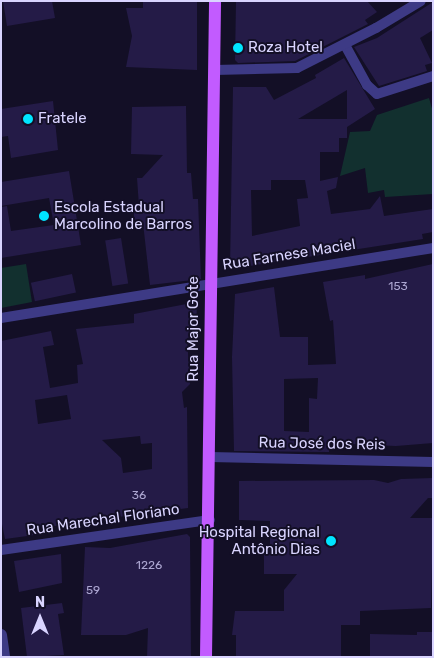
<!DOCTYPE html>
<html>
<head>
<meta charset="utf-8">
<style>
	body { margin:0 }
	#map { position:relative; width:434px; height:658px; overflow:hidden; background:#130f26; font-family:Rubik,sans-serif }
	div>[style] { position:absolute }
	[style*='--x'] { left:calc(var(--x)*1px); top:calc(var(--y)*1px); width:calc(var(--w)*1px); rotate:calc(var(--a)*1deg) }
	.green>* { inset:0; background:#12302f }
	.building>* { inset:0; background:#241b47; transform-origin:0 0 }
	.minor>* { height:10px; margin:-5px; padding:0 5px; transform-origin:5px; border-radius:5px; background:#3d3a85 }
	.tertiary>* { height:12px; margin:-6px; padding:0 6px; transform-origin:6px; border-radius:6px; background:#3d3a85 }
	.primary>* { height:12px; margin:-6px; padding:0 6px; transform-origin:6px; border-radius:6px; background:#c25bff }
	.dots>* { width:14px; height:14px; translate:-50% -50%; box-sizing:border-box; border:2px solid #130f26; border-radius:50% }
	span { translate:-50% -50%; white-space:nowrap; text-align:center; line-height:1.15; -webkit-text-stroke:4px #130f26; paint-order:stroke }
	.number-label { font-size:12px; color:#aca6d1 }
	.number-label span { -webkit-text-stroke-width:0 }
	.poi-label { font-size:15px; color:#d9d4ff }
	.left { translate:0 -50%; text-align:left }
	.right { translate:-100% -50%; text-align:right }
	.street-label { font-size:15px; color:#d9d4ff }
	.frame { position:absolute; inset:0; border:2px solid #d9d4ff; pointer-events:none }
	.north { position:absolute; left:15px; top:593px; width:50px; height:50px; -webkit-text-stroke:4px #130f26; paint-order:stroke; rotate:0deg; font-size:14px; font-weight:700; line-height:20px; text-align:center; color:#d9d4ff }
	.north::after { content:''; display:block; margin:auto; width:18px; height:22px; background:#d9d4ff; clip-path:polygon(50% 0,100% 100%,50% 72%,0 100%) }
</style>
</head>
<body>
<div id="map">
	<div class="green">
		<div style="clip-path:polygon(429px 98px,433px 112px,433px 194px,385px 197px,384px 190px,368px 193px,365px 168px,340px 176px,350px 132px,370px 131px,377px 115px)"></div>
		<div style="clip-path:polygon(26px 264px,32px 302px,1px 308px,1px 268px)"></div>
	</div>
	<div class="building">
		<div style="clip-path:polygon(3px 1px,52px 1px,55px 18px,7px 26px)"></div>
		<div style="clip-path:polygon(143px 1px,197px 1px,197px 70px,126px 67px,132px 36px,126px 8px,143px 8px)"></div>
		<div style="clip-path:polygon(236px 1px,367px 1px,377px 12px,365px 20px,368px 24px,295px 61px,238px 63px,235px 60px)"></div>
		<div style="clip-path:polygon(433px 2px,433px 30px,420px 38px,432px 63px,425px 65px,427px 71px,379px 86px,354px 47px,377px 38px)"></div>
		<div style="clip-path:polygon(evenodd,344px 58px,375px 109px,347px 127px,347px 138px,339px 138px,339px 152px,320px 152px,320px 181px,338px 177px,336px 188px,327px 191px,331px 214px,370px 209px,380px 196px,384px 216px,433px 209px,433px 232px,422px 234px,423px 239px,230px 269px,233px 87px,266px 87px,274px 100px,316px 78px,315px 75px,344px 58px,347px 90px,347px 119px,298px 119px,347px 90px,344px 58px,271px 180px,305px 180px,308px 198px,297px 199px,300px 226px,252px 236px,251px 190px,271px 190px,271px 180px)"></div>
		<div style="clip-path:polygon(53px 101px,58px 150px,11px 158px,8px 136px,1px 137px,1px 109px)"></div>
		<div style="clip-path:polygon(186px 106px,187px 173px,191px 173px,193px 199px,198px 199px,201px 279px,150px 285px,143px 223px,134px 223px,134px 207px,139px 206px,137px 178px,142px 178px,163px 155px,131px 154px,132px 107px)"></div>
		<div style="clip-path:polygon(69px 171px,81px 245px,1px 258px,1px 207px,7px 206px,11px 231px,54px 225px,49px 198px,1px 206px,1px 182px)"></div>
		<div style="left:121px;top:238px;width:46px;height:16px;rotate:81deg"></div>
		<div style="clip-path:polygon(evenodd,433px 264px,433px 443px,396px 446px,329px 443px,329px 452px,234px 451px,232px 357px,235px 294px,274px 287px,280px 337px,308px 337px,308px 365px,336px 364px,333px 320px,330px 321px,323px 282px,365px 275px,365px 279px,433px 264px,318px 378px,317px 399px,309px 398px,309px 432px,284px 431px,284px 379px,318px 378px)"></div>
		<div style="left:72px;top:274px;width:19px;height:42px;rotate:78deg"></div>
		<div style="clip-path:polygon(evenodd,197px 302px,196px 336px,187px 338px,190px 384px,182px 392px,184px 408px,187px 407px,188px 508px,87px 521px,87px 525px,62px 528px,62px 525px,41px 528px,42px 534px,5px 539px,1px 519px,1px 341px,51px 331px,54px 345px,43px 347px,50px 388px,78px 383px,77px 365px,83px 364px,76px 329px,134px 323px,134px 314px,197px 302px,67px 395px,71px 419px,38px 424px,35px 400px,67px 395px,197px 302px,140px 436px,141px 444px,152px 443px,152px 469px,123px 473px,121px 458px,102px 440px,140px 436px)"></div>
		<div style="clip-path:polygon(433px 478px,433px 498px,428px 498px,410px 518px,433px 518px,431px 608px,360px 611px,360px 625px,341px 625px,341px 657px,236px 657px,236px 635px,232px 635px,235px 611px,284px 611px,284px 590px,297px 574px,264px 574px,264px 545px,270px 545px,270px 521px,239px 520px,239px 481px,374px 480px,388px 483px,401px 479px)"></div>
		<div style="clip-path:polygon(187px 534px,190px 537px,191px 657px,147px 657px,148px 628px,126px 635px,81px 635px,85px 547px,110px 548px)"></div>
		<div style="clip-path:polygon(61px 554px,62px 583px,19px 592px,14px 561px)"></div>
		<div style="clip-path:polygon(62px 603px,64px 613px,58px 614px,64px 655px,27px 657px,21px 608px)"></div>
		<div style="clip-path:polygon(417px 632px,433px 632px,433px 657px,370px 657px,370px 634px,417px 635px)"></div>
	</div>
	<div class="minor">
		<div style="--x:345;--y:45;--w:46;--a:61.2"></div>
		<div style="--x:367;--y:85;--w:13;--a:42"></div>
		<div style="--x:377;--y:94;--w:59;--a:-17.8"></div>
		<div style="--x:215;--y:70;--w:82;--a:-1.4"></div>
		<div style="--x:297;--y:68;--w:89;--a:-26.9"></div>
		<div style="--x:376;--y:28;--w:52;--a:-31"></div>
		<div style="--x:1;--y:318;--w:438;--a:-9.2"></div>
		<div style="--x:210;--y:457;--w:223;--a:1.3"></div>
		<div style="--x:1;--y:550;--w:211;--a:-8.2"></div>
	</div>
	<div class="tertiary">
		<div style="--x:1;--y:635;--w:22;--a:82"></div>
	</div>
	<div class="primary">
		<div style="--x:206;--y:657;--w:656;--a:-89.21"></div>
	</div>
	<div class="dots">
		<div style="left:238px;top:48px;background:#00e5ff"></div>
		<div style="left:28px;top:119px;background:#00e5ff"></div>
		<div style="left:44px;top:216px;background:#00e5ff"></div>
		<div style="left:331px;top:541px;background:#00e5ff"></div>
	</div>
	<div class="number-label">
		<span style="left:398px;top:287px">153</span>
		<span style="left:139px;top:496px">36</span>
		<span style="left:149px;top:566px">1226</span>
		<span style="left:93px;top:591px">59</span>
	</div>
	<div class="poi-label">
		<span class="left" style="left:248px;top:48px">Roza Hotel</span>
		<span class="left" style="left:38px;top:119px">Fratele</span>
		<span class="left" style="left:54px;top:216px">Escola Estadual<br>Marcolino de Barros</span>
		<span class="right" style="left:320px;top:541px">Hospital Regional<br>Antônio Dias</span>
	</div>
	<div class="street-label">
		<span style="left:289px;top:255px;rotate:-9deg">Rua Farnese Maciel</span>
		<span style="left:194px;top:329px;rotate:-90deg">Rua Major Gote</span>
		<span style="left:322px;top:444px;rotate:1deg">Rua José dos Reis</span>
		<span style="left:103px;top:520px;rotate:-8deg">Rua Marechal Floriano</span>
	</div>
	<div class="frame"></div>
	<div class="north">N</div>
</div>
</body>
</html>
